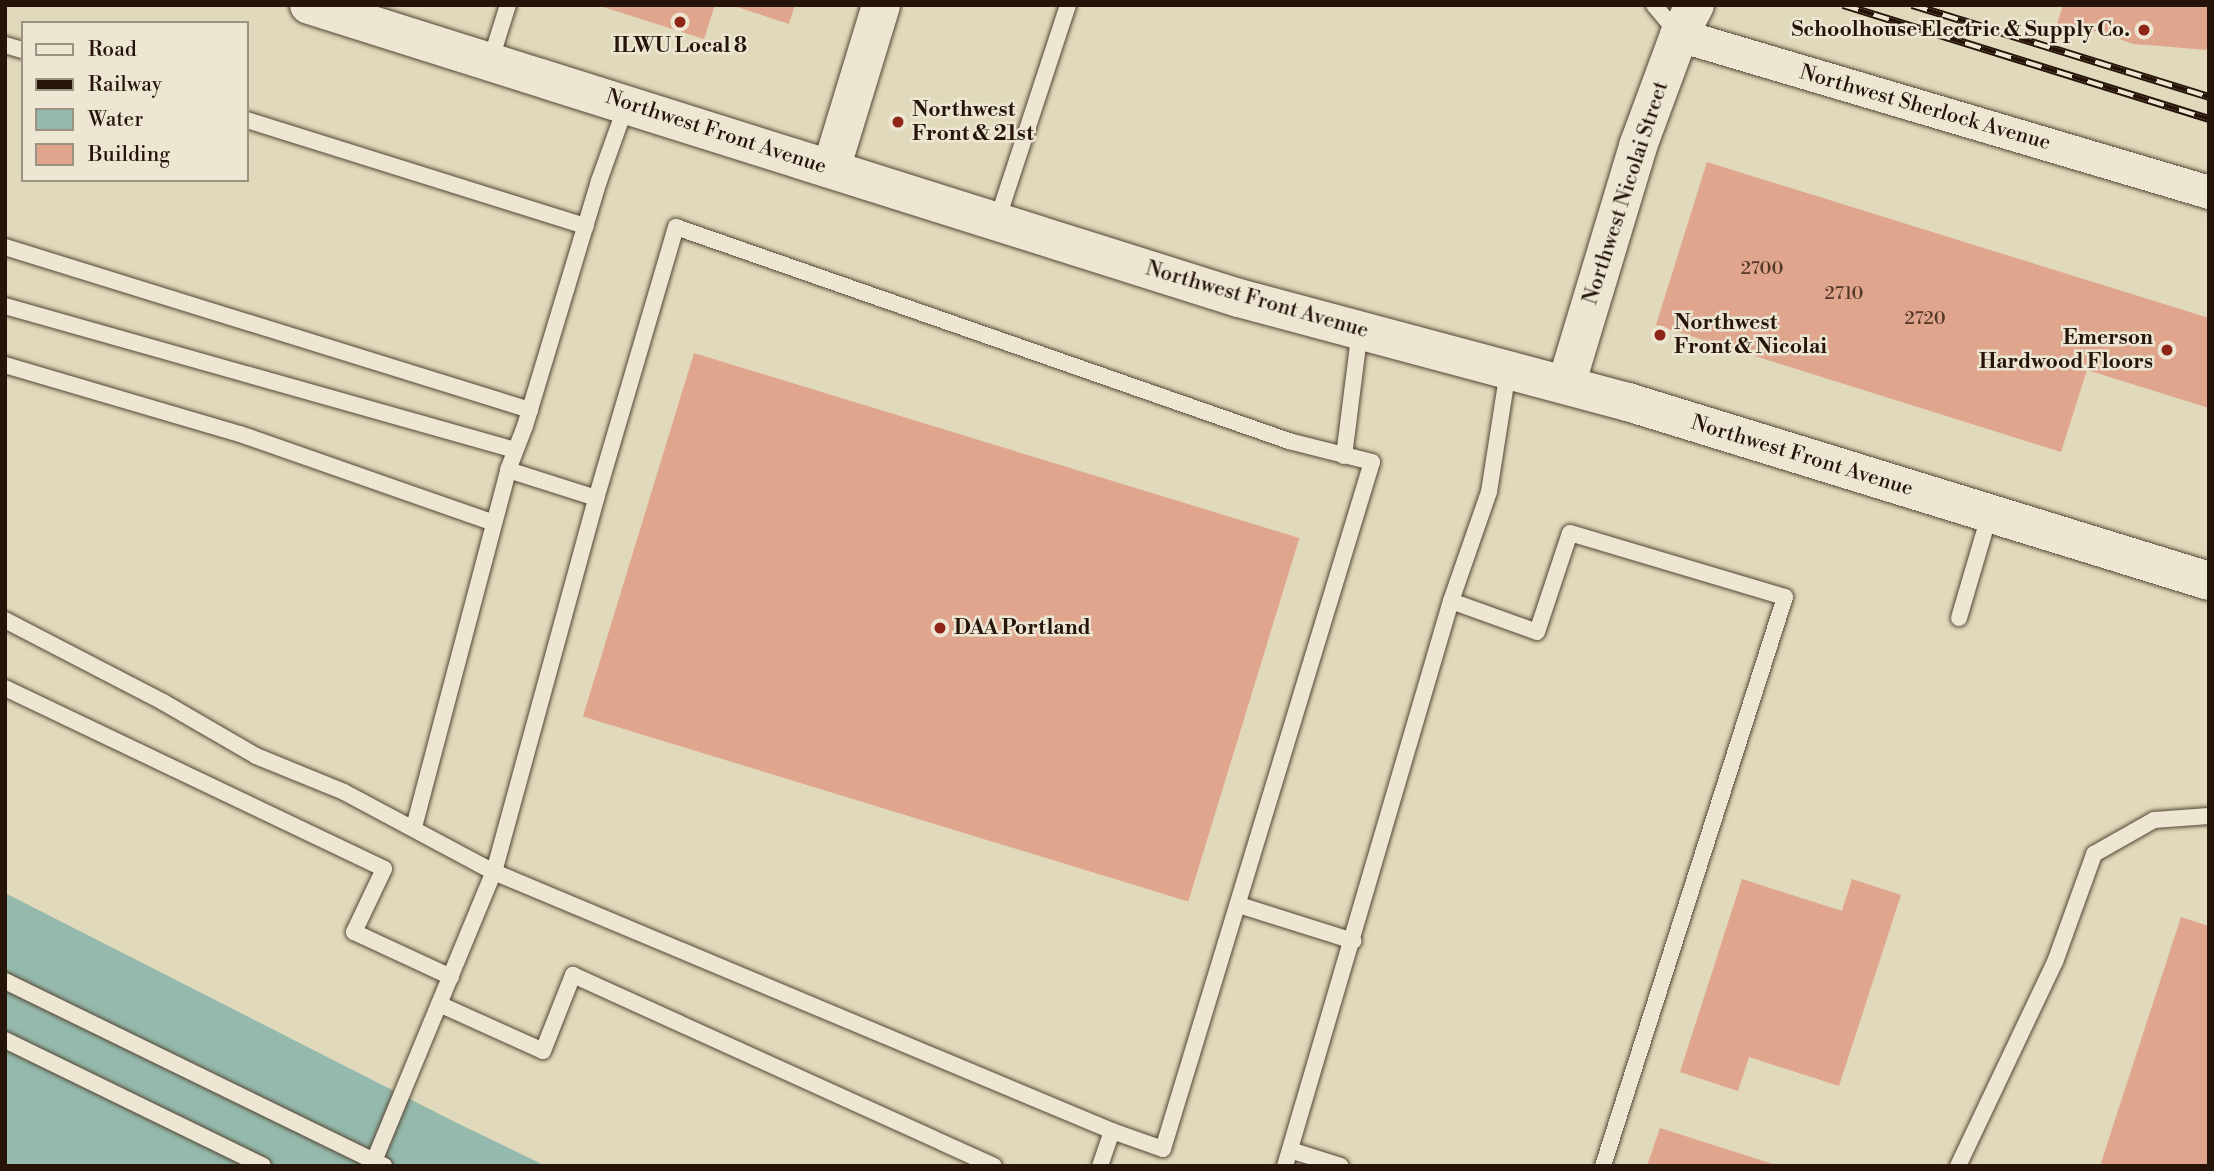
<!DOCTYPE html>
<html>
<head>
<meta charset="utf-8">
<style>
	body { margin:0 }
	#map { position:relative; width:2214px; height:1171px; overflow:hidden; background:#e1d9bb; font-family:"Libre Bodoni",serif }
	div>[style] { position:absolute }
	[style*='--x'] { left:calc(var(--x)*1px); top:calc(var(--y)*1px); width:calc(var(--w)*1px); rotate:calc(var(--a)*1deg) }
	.water>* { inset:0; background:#95baad }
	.building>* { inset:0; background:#dfa58d; transform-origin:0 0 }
	.roads { filter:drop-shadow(0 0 2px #544534) drop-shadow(0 0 2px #544534) }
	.service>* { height:16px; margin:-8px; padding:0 8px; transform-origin:8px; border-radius:8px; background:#ece6d3 }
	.minor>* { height:33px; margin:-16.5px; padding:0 16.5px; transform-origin:16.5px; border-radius:16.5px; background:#ece6d3 }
	.tertiary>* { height:38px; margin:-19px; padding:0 19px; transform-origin:19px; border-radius:19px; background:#ece6d3 }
	.secondary>* { height:38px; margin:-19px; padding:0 19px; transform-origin:19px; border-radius:19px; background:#ece6d3 }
	.rail>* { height:8px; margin-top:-4px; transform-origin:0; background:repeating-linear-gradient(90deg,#ece6d3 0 16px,#251407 0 32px); box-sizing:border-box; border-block:2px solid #251407 }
	.dots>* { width:19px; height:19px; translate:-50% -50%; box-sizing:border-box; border:4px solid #ece6d3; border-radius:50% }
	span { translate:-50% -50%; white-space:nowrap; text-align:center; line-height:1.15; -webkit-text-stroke:5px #ece6d3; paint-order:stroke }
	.number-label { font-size:18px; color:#543828 }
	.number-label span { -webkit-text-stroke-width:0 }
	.poi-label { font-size:21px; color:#251407; font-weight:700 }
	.right { translate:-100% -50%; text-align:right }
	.left { translate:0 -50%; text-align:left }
	.street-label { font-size:21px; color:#251407 }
	.frame { position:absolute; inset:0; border:7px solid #251407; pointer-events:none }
	.legend { position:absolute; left:21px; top:21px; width:228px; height:161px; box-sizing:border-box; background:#ece6d3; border:2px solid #9c9281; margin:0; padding:9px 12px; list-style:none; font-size:21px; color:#251407 }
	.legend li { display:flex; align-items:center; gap:14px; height:35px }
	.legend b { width:35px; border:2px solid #9c9281 }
</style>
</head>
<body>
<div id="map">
	<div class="water">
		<div style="clip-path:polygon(5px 893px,459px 1124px,546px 1166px,5px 1166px)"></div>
	</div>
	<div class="building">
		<div style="clip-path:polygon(597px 5px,715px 5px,704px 39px)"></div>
		<div style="clip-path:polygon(731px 5px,795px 5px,789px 24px)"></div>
		<div style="clip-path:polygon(2063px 5px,2209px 5px,2209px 42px,2206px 50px,2160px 46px,2133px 44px,2101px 32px,2056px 27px)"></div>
		<div style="clip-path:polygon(1707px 162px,2209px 318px,2209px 408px,2087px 370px,2061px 452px,1656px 325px)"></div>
		<div style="left:694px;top:353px;width:633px;height:380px;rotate:17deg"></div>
		<div style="clip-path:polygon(1742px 879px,1842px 911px,1852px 879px,1901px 895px,1839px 1086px,1749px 1057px,1738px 1091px,1680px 1072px)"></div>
		<div style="clip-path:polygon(2181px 917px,2209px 926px,2209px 1166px,2100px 1166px)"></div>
		<div style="clip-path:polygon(1660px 1128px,1776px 1165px,1776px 1166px,1647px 1166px)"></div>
	</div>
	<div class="roads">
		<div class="service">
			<div style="--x:1654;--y:5;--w:39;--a:50"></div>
			<div style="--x:5;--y:45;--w:19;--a:16"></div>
			<div style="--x:490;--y:62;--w:60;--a:-72.5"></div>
			<div style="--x:247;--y:120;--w:355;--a:17.4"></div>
			<div style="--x:997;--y:221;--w:227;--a:-71.8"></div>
			<div style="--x:5;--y:247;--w:550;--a:17.25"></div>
			<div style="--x:5;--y:306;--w:530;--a:15.77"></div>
			<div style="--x:5;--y:365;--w:245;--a:16.4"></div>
			<div style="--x:240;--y:434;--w:269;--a:19.3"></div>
			<div style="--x:1344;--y:456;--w:127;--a:-82.8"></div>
			<div style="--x:1451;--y:601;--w:91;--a:19.8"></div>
			<div style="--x:1537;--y:632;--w:104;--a:-71.6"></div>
			<div style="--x:1570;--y:533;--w:224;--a:16.6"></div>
			<div style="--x:1785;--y:597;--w:597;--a:107.74"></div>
			<div style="--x:1959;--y:618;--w:109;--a:-73.6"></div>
			<div style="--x:5;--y:620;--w:178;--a:27.4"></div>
			<div style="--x:163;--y:702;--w:108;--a:30.1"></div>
			<div style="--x:256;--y:756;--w:95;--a:22.2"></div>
			<div style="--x:344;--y:792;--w:170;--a:28.1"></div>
			<div style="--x:494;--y:872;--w:670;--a:22.74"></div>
			<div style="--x:1112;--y:1131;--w:54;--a:19.4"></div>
			<div style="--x:1163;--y:1149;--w:718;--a:-73.08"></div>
			<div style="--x:1372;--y:462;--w:86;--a:-165.8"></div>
			<div style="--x:1289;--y:441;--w:649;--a:-160.76"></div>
			<div style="--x:676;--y:227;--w:283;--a:106.4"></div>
			<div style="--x:596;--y:498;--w:92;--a:-162.3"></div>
			<div style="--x:5;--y:688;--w:420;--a:25.5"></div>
			<div style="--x:384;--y:869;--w:70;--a:115.5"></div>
			<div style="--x:354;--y:932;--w:107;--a:24.9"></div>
			<div style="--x:414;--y:827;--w:369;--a:-75.2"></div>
			<div style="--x:508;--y:470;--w:47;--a:-68.9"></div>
			<div style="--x:525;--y:426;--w:256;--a:-73.2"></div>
			<div style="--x:599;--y:181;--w:83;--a:-70.3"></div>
			<div style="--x:1239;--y:905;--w:120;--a:17.5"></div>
			<div style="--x:5;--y:981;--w:422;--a:26"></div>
			<div style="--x:439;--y:1004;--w:114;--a:24.3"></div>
			<div style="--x:543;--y:1051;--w:82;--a:-68.5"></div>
			<div style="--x:573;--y:975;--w:462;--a:24.4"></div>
			<div style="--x:5;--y:1040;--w:287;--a:26"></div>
			<div style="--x:1290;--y:1150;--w:53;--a:17.4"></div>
			<div style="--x:374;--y:1161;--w:313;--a:-67.5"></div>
			<div style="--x:494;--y:872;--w:388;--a:-74.7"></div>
			<div style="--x:1100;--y:1166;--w:37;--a:-71"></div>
			<div style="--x:1285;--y:1166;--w:589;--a:-73.63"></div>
			<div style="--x:1451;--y:601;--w:115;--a:-70.8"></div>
			<div style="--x:1489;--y:492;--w:123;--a:-81.1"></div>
			<div style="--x:1958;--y:1166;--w:226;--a:-64.6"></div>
			<div style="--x:2055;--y:962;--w:115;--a:-70.1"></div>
			<div style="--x:2094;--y:854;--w:69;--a:-29.5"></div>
			<div style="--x:2154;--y:820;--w:55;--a:-4.2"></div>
		</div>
		<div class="minor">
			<div style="--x:1679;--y:35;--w:553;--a:16.5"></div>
		</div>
		<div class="tertiary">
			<div style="--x:831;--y:169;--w:171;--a:-73"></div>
			<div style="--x:1566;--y:385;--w:250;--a:-73.2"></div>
			<div style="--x:1638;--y:146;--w:118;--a:-69.7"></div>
			<div style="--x:1679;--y:35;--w:34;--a:-62"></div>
		</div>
		<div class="secondary">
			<div style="--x:309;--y:5;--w:975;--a:17.49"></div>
			<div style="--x:1239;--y:298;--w:403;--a:15"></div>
			<div style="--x:1628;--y:402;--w:608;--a:17.12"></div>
		</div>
	</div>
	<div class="rail">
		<div style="--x:1843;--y:5;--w:383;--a:17.3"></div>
		<div style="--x:1912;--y:5;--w:311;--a:17.2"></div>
	</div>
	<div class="dots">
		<div style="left:680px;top:22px;background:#8f2418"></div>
		<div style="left:2144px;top:30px;background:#8f2418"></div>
		<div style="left:898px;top:122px;background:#8f2418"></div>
		<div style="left:1660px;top:335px;background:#8f2418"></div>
		<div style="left:2167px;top:350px;background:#8f2418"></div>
		<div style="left:940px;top:628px;background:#8f2418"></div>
	</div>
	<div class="number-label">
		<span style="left:1762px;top:269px">2700</span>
		<span style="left:1844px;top:294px">2710</span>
		<span style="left:1925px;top:319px">2720</span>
	</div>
	<div class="poi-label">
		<span class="right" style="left:2130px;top:30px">Schoolhouse Electric &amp; Supply Co.</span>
		<span style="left:680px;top:46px">ILWU Local 8</span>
		<span class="left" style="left:912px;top:122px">Northwest<br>Front &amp; 21st</span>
		<span class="left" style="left:1674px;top:335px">Northwest<br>Front &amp; Nicolai</span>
		<span class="right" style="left:2153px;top:350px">Emerson<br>Hardwood Floors</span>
		<span class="left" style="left:954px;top:628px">DAA Portland</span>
	</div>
	<div class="street-label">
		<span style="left:1925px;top:108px;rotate:16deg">Northwest Sherlock Avenue</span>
		<span style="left:716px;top:132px;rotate:18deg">Northwest Front Avenue</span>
		<span style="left:1626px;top:193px;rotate:-72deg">Northwest Nicolai Street</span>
		<span style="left:1257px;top:300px;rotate:16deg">Northwest Front Avenue</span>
		<span style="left:1802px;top:456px;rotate:17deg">Northwest Front Avenue</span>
	</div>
	<div class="frame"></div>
	<ul class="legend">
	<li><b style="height:9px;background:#ece6d3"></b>Road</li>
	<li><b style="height:9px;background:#251407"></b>Railway</li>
	<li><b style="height:19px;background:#95baad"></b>Water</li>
	<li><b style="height:19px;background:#dfa58d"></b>Building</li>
	</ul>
</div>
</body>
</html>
